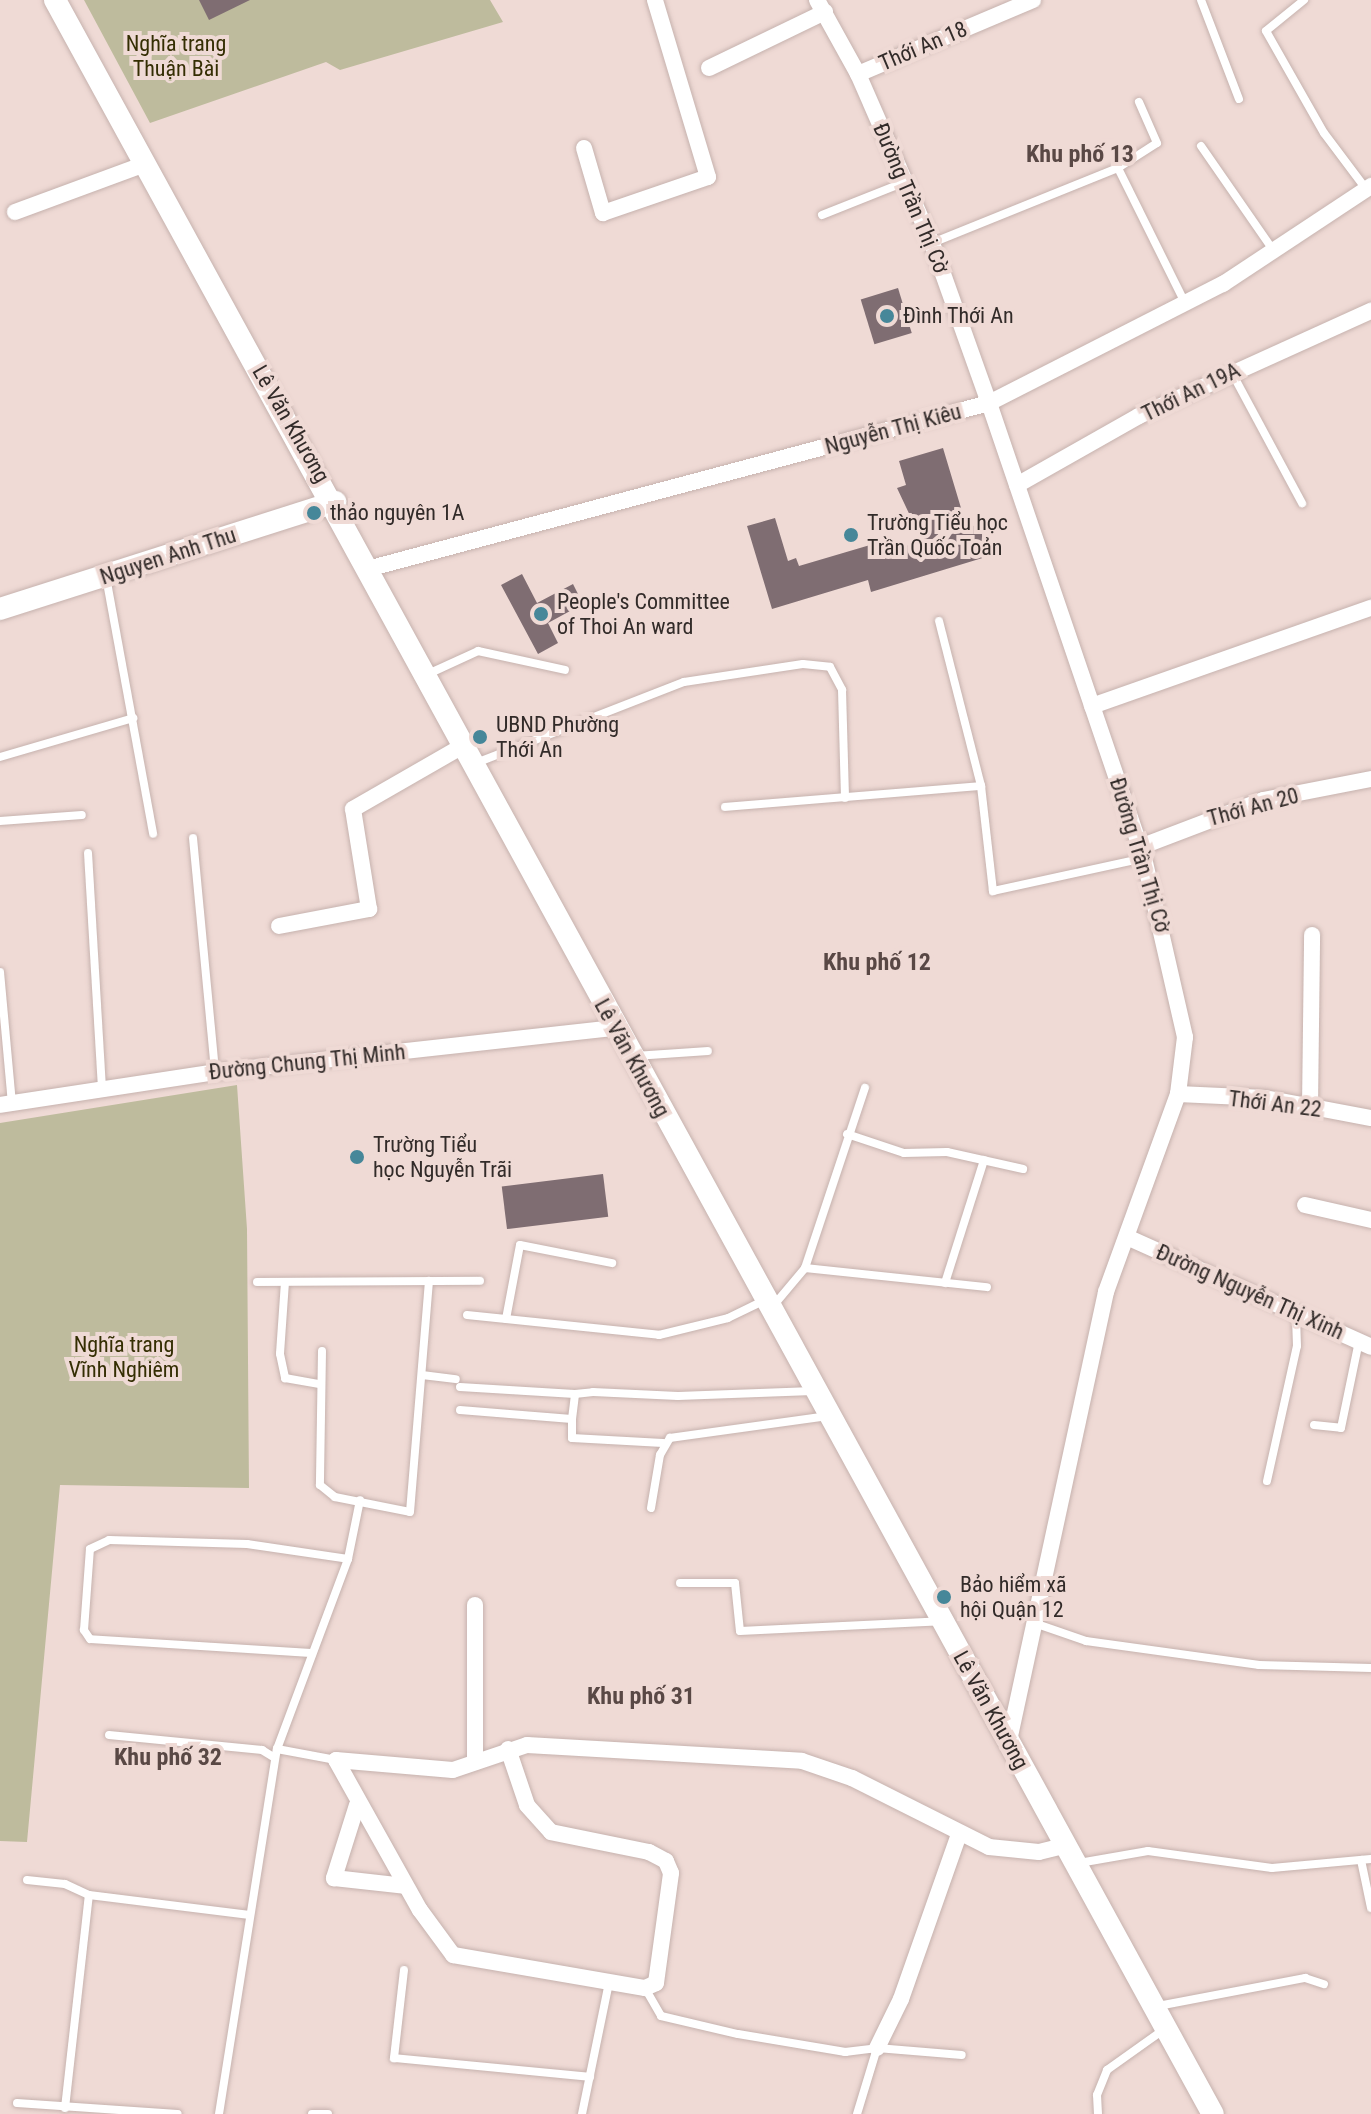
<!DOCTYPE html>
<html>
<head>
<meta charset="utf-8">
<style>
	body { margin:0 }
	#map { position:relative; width:1371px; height:2114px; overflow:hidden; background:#efdad5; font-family:"Roboto Condensed",sans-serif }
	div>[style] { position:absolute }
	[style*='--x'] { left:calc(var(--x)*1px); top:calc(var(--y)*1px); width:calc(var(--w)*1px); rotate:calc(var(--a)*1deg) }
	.green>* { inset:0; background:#bebb9d }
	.building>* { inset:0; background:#7f6d72; transform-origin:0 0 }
	.roads { filter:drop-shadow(0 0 2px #c6b2ae) drop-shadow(0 0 2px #c6b2ae) }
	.lane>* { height:8px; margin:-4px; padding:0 4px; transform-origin:4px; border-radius:4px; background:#fff }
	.street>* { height:16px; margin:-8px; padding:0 8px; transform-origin:8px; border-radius:8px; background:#fff }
	.secondary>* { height:22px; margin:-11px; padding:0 11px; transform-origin:11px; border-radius:11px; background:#fff }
	.dots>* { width:22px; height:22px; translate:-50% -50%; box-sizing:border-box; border:4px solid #efdad5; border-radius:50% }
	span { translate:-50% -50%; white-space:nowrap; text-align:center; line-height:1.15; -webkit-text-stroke:8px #efdad5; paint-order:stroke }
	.park-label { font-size:22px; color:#342e03 }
	.street-label { font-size:22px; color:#322b29 }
	.poi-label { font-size:22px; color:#322b29 }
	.left { translate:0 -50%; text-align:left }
	.neighbourhood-label { font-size:24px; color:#594845; font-weight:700 }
</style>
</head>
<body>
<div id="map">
	<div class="green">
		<div style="clip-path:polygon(84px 0,490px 0,503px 22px,340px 70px,326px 62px,150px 123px)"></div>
		<div style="clip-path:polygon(237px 1085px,247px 1229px,249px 1488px,60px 1485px,27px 1842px,0 1841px,0 1123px)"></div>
	</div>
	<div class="building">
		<div style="clip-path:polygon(199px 0,250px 0,209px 20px)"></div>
		<div style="left:898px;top:288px;width:47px;height:39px;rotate:73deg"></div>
		<div style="clip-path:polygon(943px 448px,967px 528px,979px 524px,989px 556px,871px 592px,868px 580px,772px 609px,747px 526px,775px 518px,788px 561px,796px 558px,799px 566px,887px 540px,890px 551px,922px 541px,897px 488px,906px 485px,899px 461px)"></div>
		<div style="clip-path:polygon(522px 574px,537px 603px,573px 584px,583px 604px,548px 623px,558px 643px,538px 654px,501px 585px)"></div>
		<div style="left:603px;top:1174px;width:43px;height:102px;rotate:83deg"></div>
	</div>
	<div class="roads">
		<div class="lane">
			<div style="--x:1201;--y:0;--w:106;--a:69"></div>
			<div style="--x:1304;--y:0;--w:49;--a:140.8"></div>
			<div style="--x:1266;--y:31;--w:117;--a:60.4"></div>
			<div style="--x:1324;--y:133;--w:70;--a:53.1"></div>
			<div style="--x:1201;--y:146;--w:126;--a:55.3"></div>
			<div style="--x:1118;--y:168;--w:46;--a:-32.7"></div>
			<div style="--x:1157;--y:143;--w:45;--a:-113.7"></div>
			<div style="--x:822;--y:215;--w:89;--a:-21.7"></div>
			<div style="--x:932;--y:243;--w:201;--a:-22"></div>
			<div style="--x:1118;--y:168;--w:151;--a:63.6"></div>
			<div style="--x:1232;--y:373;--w:148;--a:61.7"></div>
			<div style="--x:106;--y:577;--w:261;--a:79.6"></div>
			<div style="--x:939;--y:621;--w:170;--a:75.7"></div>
			<div style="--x:428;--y:674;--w:55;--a:-24.7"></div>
			<div style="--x:478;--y:651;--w:89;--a:12.3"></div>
			<div style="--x:0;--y:757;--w:139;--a:-16.3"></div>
			<div style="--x:476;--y:763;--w:223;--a:-21.3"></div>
			<div style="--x:684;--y:682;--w:120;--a:-8.6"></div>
			<div style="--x:803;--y:664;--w:27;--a:6"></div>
			<div style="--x:830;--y:667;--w:26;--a:62"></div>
			<div style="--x:842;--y:690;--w:108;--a:88.4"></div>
			<div style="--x:725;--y:807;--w:257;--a:-4.7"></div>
			<div style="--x:981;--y:786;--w:106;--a:83.5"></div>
			<div style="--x:993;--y:891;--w:155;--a:-12.3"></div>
			<div style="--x:0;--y:821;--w:82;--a:-4.2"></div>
			<div style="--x:193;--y:838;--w:235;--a:84.6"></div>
			<div style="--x:88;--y:853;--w:235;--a:86.6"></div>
			<div style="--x:0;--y:972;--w:132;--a:84.8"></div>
			<div style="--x:635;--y:1056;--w:73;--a:-3.9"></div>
			<div style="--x:847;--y:1134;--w:60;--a:18.4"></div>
			<div style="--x:904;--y:1153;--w:43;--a:-1.3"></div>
			<div style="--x:947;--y:1152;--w:78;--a:12.6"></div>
			<div style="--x:805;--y:1268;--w:183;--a:6"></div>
			<div style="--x:257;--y:1282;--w:223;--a:-0.3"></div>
			<div style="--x:285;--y:1282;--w:72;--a:94"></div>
			<div style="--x:280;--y:1354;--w:25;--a:78"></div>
			<div style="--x:285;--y:1378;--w:35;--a:10"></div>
			<div style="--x:945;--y:1283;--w:129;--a:-72.4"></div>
			<div style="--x:774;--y:1305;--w:48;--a:-50"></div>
			<div style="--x:805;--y:1268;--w:190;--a:-71.6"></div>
			<div style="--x:467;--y:1315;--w:193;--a:5.9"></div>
			<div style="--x:659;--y:1335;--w:71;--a:-13.8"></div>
			<div style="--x:728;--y:1318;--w:41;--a:-25.9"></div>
			<div style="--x:506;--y:1319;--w:75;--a:-79.3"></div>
			<div style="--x:520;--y:1245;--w:94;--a:11.1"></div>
			<div style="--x:322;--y:1351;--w:134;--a:90.9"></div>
			<div style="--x:320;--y:1485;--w:19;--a:39"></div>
			<div style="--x:335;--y:1497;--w:76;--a:11.3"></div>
			<div style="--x:410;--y:1512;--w:232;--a:-85.3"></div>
			<div style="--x:422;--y:1375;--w:34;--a:7"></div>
			<div style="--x:460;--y:1387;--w:115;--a:3.5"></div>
			<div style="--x:460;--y:1410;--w:112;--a:4.6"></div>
			<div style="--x:572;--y:1419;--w:19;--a:90"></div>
			<div style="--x:572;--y:1438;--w:91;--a:3.1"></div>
			<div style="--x:572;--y:1419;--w:25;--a:-83"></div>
			<div style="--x:575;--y:1394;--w:18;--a:-6"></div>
			<div style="--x:593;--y:1392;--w:85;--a:2.7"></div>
			<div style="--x:678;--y:1396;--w:135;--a:-2.1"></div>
			<div style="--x:1314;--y:1425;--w:27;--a:6"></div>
			<div style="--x:1341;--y:1428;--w:89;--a:-78.3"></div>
			<div style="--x:1267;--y:1481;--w:138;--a:-77.5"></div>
			<div style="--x:1297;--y:1346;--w:32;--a:-92"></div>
			<div style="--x:651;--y:1508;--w:54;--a:-80.4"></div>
			<div style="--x:660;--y:1455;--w:20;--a:-60"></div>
			<div style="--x:670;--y:1438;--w:161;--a:-7.9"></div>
			<div style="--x:680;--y:1583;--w:55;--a:0"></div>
			<div style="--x:735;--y:1583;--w:48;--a:84.1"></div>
			<div style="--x:740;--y:1631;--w:201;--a:-2.8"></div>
			<div style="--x:1037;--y:1624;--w:52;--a:19.1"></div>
			<div style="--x:1086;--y:1641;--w:175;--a:7.9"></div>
			<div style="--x:1259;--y:1665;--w:112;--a:1.5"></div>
			<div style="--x:311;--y:1653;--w:221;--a:-176.4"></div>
			<div style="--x:90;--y:1639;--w:11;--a:-124"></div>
			<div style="--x:84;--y:1630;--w:81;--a:-85.8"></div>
			<div style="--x:90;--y:1549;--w:21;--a:-25"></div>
			<div style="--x:109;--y:1540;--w:138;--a:1.7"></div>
			<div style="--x:247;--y:1544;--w:102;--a:8.4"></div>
			<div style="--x:109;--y:1735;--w:154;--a:5.6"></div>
			<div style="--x:262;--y:1750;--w:15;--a:32"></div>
			<div style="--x:277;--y:1749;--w:60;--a:10.6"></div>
			<div style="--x:1361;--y:1860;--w:49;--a:78.2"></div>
			<div style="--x:1079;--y:1863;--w:70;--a:-9.9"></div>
			<div style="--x:1148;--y:1851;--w:125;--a:7.8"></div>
			<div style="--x:1272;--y:1868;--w:99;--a:-5.2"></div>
			<div style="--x:27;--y:1880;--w:38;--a:6"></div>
			<div style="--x:65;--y:1884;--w:26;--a:25"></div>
			<div style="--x:404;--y:1970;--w:89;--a:96.5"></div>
			<div style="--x:394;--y:2058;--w:197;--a:5.5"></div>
			<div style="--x:645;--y:1988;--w:32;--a:60"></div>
			<div style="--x:661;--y:2016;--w:79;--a:13.2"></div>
			<div style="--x:738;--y:2034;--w:109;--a:9.5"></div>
			<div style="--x:845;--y:2052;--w:32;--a:-7"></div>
			<div style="--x:877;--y:2048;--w:85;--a:4.7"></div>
			<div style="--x:1158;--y:2006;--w:150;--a:-10.8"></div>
			<div style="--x:1305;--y:1978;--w:20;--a:18"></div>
			<div style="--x:17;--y:2103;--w:161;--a:3.9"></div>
			<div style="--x:65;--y:2108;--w:214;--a:-83.6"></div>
			<div style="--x:89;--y:1895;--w:162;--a:7.1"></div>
			<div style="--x:219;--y:2114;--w:370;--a:-81"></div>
			<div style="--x:277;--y:1749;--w:203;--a:-69.5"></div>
			<div style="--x:348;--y:1559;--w:60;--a:-78.5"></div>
			<div style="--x:312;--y:2114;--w:16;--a:0"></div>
			<div style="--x:582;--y:2114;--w:135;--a:-78.4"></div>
			<div style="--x:857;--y:2114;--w:69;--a:-73.1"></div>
			<div style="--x:1098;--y:2114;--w:19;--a:-93"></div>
			<div style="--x:1097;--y:2095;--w:27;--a:-68"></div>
			<div style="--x:1107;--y:2070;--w:69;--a:-35.5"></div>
		</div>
		<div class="street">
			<div style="--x:817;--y:0;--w:85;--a:61"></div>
			<div style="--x:858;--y:74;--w:184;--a:66.4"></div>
			<div style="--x:932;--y:243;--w:170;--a:70.4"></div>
			<div style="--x:989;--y:403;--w:481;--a:71.2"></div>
			<div style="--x:1144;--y:858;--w:184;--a:77.1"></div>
			<div style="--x:1185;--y:1037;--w:57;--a:97"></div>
			<div style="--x:1178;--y:1094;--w:211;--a:110"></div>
			<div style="--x:1106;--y:1292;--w:459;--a:102.2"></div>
			<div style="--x:709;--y:68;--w:129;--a:-25.8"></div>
			<div style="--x:858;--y:74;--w:190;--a:-22.9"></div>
			<div style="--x:584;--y:148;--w:68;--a:73.7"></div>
			<div style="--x:603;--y:213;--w:111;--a:-18.9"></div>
			<div style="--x:708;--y:177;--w:185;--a:-106.7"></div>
			<div style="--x:15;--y:212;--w:135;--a:-20.3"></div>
			<div style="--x:1017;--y:485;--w:140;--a:-29.5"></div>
			<div style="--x:1139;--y:416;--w:255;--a:-24.4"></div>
			<div style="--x:371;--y:568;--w:640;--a:-14.95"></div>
			<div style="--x:989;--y:403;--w:263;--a:-27"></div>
			<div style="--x:1223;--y:284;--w:178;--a:-33.5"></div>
			<div style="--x:1092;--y:706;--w:296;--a:-19.4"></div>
			<div style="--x:1140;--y:847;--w:132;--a:-20.9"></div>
			<div style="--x:1263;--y:800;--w:110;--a:-11"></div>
			<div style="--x:279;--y:926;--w:92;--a:-10.7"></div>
			<div style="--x:369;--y:909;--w:101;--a:-99.1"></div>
			<div style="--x:353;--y:809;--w:130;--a:-29.9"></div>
			<div style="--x:1178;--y:1094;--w:87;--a:2.6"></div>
			<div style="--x:1265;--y:1098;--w:108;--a:10.7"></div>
			<div style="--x:0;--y:1105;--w:218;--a:-8.7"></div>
			<div style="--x:215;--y:1072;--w:401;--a:-6.3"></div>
			<div style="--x:1310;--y:1107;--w:172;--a:-89.3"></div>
			<div style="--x:1305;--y:1205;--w:68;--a:12.8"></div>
			<div style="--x:1129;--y:1238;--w:265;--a:24.2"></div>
			<div style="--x:336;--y:1760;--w:172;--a:60.8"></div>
			<div style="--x:420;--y:1910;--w:56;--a:53.7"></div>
			<div style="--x:453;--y:1955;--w:195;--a:9.8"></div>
			<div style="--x:645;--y:1988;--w:12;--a:-24"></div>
			<div style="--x:656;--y:1983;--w:111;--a:-82.2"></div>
			<div style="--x:671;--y:1873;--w:13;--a:-113"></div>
			<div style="--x:666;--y:1861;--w:19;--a:-152"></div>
			<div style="--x:649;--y:1852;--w:100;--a:-168.5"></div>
			<div style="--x:551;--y:1832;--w:36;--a:-132"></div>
			<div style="--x:527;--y:1805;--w:59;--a:-108.7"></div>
			<div style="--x:336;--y:1760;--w:117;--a:4.9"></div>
			<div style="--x:453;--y:1770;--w:78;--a:-18.7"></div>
			<div style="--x:527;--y:1745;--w:275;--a:3.3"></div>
			<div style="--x:802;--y:1761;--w:53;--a:18.8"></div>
			<div style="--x:852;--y:1778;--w:153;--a:26.7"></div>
			<div style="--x:989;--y:1847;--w:50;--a:5.7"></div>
			<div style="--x:1039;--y:1852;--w:25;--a:-14"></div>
			<div style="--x:475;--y:1762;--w:157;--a:-90"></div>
			<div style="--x:357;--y:1805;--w:77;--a:107.5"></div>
			<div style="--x:334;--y:1878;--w:71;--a:6.4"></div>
			<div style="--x:877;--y:2048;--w:55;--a:-63.9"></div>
			<div style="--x:901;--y:1999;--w:175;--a:-70.6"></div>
		</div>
		<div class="secondary">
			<div style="--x:55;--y:0;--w:2410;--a:61.29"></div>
			<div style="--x:0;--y:609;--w:352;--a:-17.7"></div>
		</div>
	</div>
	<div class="dots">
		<div style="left:887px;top:316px;background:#468799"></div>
		<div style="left:314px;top:513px;background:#468799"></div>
		<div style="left:851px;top:535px;background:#468799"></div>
		<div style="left:541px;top:614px;background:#468799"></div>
		<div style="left:480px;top:737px;background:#468799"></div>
		<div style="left:357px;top:1157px;background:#468799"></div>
		<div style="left:944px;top:1597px;background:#468799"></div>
	</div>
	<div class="park-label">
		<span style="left:176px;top:56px">Nghĩa trang<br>Thuận Bài</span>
		<span style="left:124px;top:1357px">Nghĩa trang<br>Vĩnh Nghiêm</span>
	</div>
	<div class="street-label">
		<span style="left:923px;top:46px;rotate:-23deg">Thới An 18</span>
		<span style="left:911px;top:198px;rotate:67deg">Đường Trần Thị Cờ</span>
		<span style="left:1191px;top:392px;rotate:-26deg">Thới An 19A</span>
		<span style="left:291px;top:424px;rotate:60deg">Lê Văn Khương</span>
		<span style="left:893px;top:429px;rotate:-15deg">Nguyễn Thị Kiêu</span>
		<span style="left:168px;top:556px;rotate:-18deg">Nguyen Anh Thu</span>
		<span style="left:1253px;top:807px;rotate:-15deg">Thới An 20</span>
		<span style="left:1140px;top:855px;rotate:73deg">Đường Trần Thị Cờ</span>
		<span style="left:632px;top:1058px;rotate:61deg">Lê Văn Khương</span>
		<span style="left:307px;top:1062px;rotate:-6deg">Đường Chung Thị Minh</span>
		<span style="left:1275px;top:1104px;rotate:7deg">Thới An 22</span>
		<span style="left:1250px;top:1292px;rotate:24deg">Đường Nguyễn Thị Xinh</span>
		<span style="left:991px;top:1710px;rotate:61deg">Lê Văn Khương</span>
	</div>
	<div class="poi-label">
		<span class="left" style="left:903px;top:316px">Đình Thới An</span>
		<span class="left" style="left:330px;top:513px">thảo nguyên 1A</span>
		<span class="left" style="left:867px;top:535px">Trường Tiểu học<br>Trần Quốc Toản</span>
		<span class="left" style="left:557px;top:614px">People's Committee<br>of Thoi An ward</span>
		<span class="left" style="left:496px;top:737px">UBND Phường<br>Thới An</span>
		<span class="left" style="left:373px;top:1157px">Trường Tiểu<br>học Nguyễn Trãi</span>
		<span class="left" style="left:960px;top:1597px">Bảo hiểm xã<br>hội Quận 12</span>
	</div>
	<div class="neighbourhood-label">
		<span style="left:1080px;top:155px">Khu phố 13</span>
		<span style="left:877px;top:963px">Khu phố 12</span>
		<span style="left:641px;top:1697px">Khu phố 31</span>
		<span style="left:168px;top:1758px">Khu phố 32</span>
	</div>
</div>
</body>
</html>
